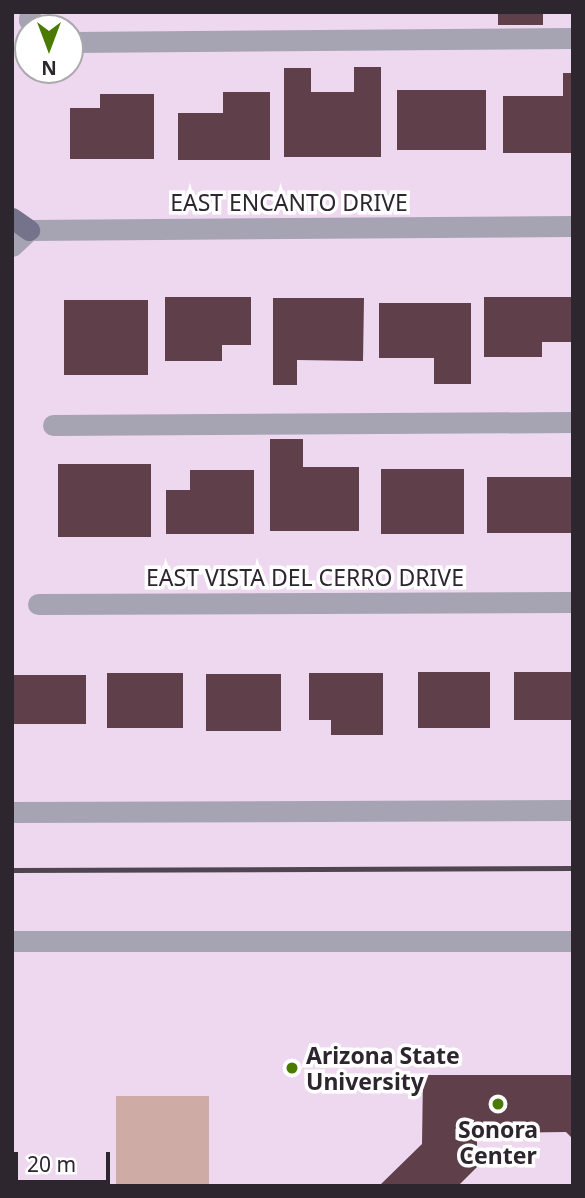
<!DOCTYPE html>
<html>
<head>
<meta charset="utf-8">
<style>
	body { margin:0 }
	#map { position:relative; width:585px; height:1198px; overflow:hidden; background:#eed8f0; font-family:"Noto Sans",sans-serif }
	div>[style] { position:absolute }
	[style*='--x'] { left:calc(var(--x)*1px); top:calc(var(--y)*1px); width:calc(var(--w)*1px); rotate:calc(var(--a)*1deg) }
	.green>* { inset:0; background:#ceaba4; transform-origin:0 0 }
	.building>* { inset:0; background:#5e3f4a; transform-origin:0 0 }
	.minor>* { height:21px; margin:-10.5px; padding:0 10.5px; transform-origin:10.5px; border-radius:10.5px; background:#a6a4b3 }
	.major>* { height:21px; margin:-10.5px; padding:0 10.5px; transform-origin:10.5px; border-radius:10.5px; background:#75728c }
	.rail>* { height:5px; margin:-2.5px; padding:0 2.5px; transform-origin:2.5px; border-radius:2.5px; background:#4f4550 }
	.dots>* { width:19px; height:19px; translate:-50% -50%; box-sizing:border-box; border:4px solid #fff; border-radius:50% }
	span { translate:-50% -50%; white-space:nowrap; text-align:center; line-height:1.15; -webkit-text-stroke:7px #fff; paint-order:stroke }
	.street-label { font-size:23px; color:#2e262f }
	.poi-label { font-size:23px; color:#2e262f; font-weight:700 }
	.left { translate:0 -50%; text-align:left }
	.frame { position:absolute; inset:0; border:14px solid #2e262f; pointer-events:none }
	.north { position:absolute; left:14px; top:14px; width:70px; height:70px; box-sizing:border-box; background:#fff; border:2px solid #aba8ac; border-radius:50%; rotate:180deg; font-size:19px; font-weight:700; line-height:28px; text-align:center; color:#2e262f }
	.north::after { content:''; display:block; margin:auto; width:24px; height:32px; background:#4a7a00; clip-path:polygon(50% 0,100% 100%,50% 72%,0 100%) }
	.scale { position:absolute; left:14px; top:1152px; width:96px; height:32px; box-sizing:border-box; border:4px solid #2e262f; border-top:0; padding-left:9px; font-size:21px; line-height:24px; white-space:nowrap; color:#2e262f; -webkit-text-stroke:5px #fff; paint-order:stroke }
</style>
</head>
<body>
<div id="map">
	<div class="green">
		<div style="left:116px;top:1096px;width:93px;height:90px"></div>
	</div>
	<div class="building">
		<div style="left:498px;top:12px;width:45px;height:13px"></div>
		<div style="clip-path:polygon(354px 67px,381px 67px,381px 157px,284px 157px,284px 68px,311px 68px,311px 92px,354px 92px)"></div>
		<div style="clip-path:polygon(563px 73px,573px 73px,573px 153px,503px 153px,503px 96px,563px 96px)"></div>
		<div style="left:397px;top:90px;width:89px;height:60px"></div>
		<div style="clip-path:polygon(223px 92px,270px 92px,270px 160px,178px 160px,178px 113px,223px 113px)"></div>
		<div style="clip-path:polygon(100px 94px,154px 94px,154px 159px,70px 159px,70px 108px,100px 108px)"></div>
		<div style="clip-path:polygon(165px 297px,251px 297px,251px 345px,222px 345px,222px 361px,165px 361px)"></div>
		<div style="clip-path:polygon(484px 297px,573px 297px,573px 342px,542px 342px,542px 357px,484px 357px)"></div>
		<div style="clip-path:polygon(273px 298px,364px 298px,363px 361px,297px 360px,297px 385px,273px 385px)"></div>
		<div style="left:64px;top:300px;width:84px;height:75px"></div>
		<div style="clip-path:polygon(379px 303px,471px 303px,471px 384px,434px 384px,434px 358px,379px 358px)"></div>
		<div style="clip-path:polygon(270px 439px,303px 439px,303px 467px,359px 467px,359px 531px,270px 531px)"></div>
		<div style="left:58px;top:464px;width:93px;height:73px"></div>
		<div style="left:381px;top:469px;width:83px;height:65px"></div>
		<div style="clip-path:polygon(190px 470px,254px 470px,254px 534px,166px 534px,166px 490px,190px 490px)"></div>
		<div style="left:487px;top:477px;width:86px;height:56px"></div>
		<div style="left:418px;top:672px;width:72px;height:56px"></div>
		<div style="left:514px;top:672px;width:59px;height:48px"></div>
		<div style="left:107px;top:673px;width:76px;height:55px"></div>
		<div style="clip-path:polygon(309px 673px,383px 673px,383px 735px,331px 735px,331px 720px,309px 720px)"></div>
		<div style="left:206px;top:674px;width:75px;height:57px"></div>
		<div style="left:12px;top:675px;width:74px;height:49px"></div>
		<div style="clip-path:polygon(423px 1075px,573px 1075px,573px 1139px,566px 1132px,477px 1133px,477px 1167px,458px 1186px,379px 1186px,422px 1144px)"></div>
	</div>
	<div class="minor">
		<div style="--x:30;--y:12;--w:8;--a:97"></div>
		<div style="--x:29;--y:20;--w:14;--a:36"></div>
		<div style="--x:70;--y:42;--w:503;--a:-0.46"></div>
		<div style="--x:12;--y:246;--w:23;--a:-43"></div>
		<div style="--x:29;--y:230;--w:544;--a:-0.42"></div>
		<div style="--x:53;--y:425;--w:520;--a:-0.33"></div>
		<div style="--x:38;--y:604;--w:535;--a:-0.21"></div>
		<div style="--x:12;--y:812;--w:561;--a:-0.2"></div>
		<div style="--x:12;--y:941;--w:561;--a:0"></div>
	</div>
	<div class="major">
		<div style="--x:12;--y:218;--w:21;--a:35"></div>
	</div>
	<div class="rail">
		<div style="--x:12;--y:870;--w:561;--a:-0.2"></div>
	</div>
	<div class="dots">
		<div style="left:292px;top:1068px;background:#4a7a00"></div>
		<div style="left:498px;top:1104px;background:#4a7a00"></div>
	</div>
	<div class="street-label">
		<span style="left:289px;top:202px">EAST ENCANTO DRIVE</span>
		<span style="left:305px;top:577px">EAST VISTA DEL CERRO DRIVE</span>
	</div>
	<div class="poi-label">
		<span class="left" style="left:306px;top:1068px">Arizona State<br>University</span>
		<span style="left:498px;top:1142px">Sonora<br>Center</span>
	</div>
	<div class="frame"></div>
	<div class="north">N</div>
	<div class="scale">20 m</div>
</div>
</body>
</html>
